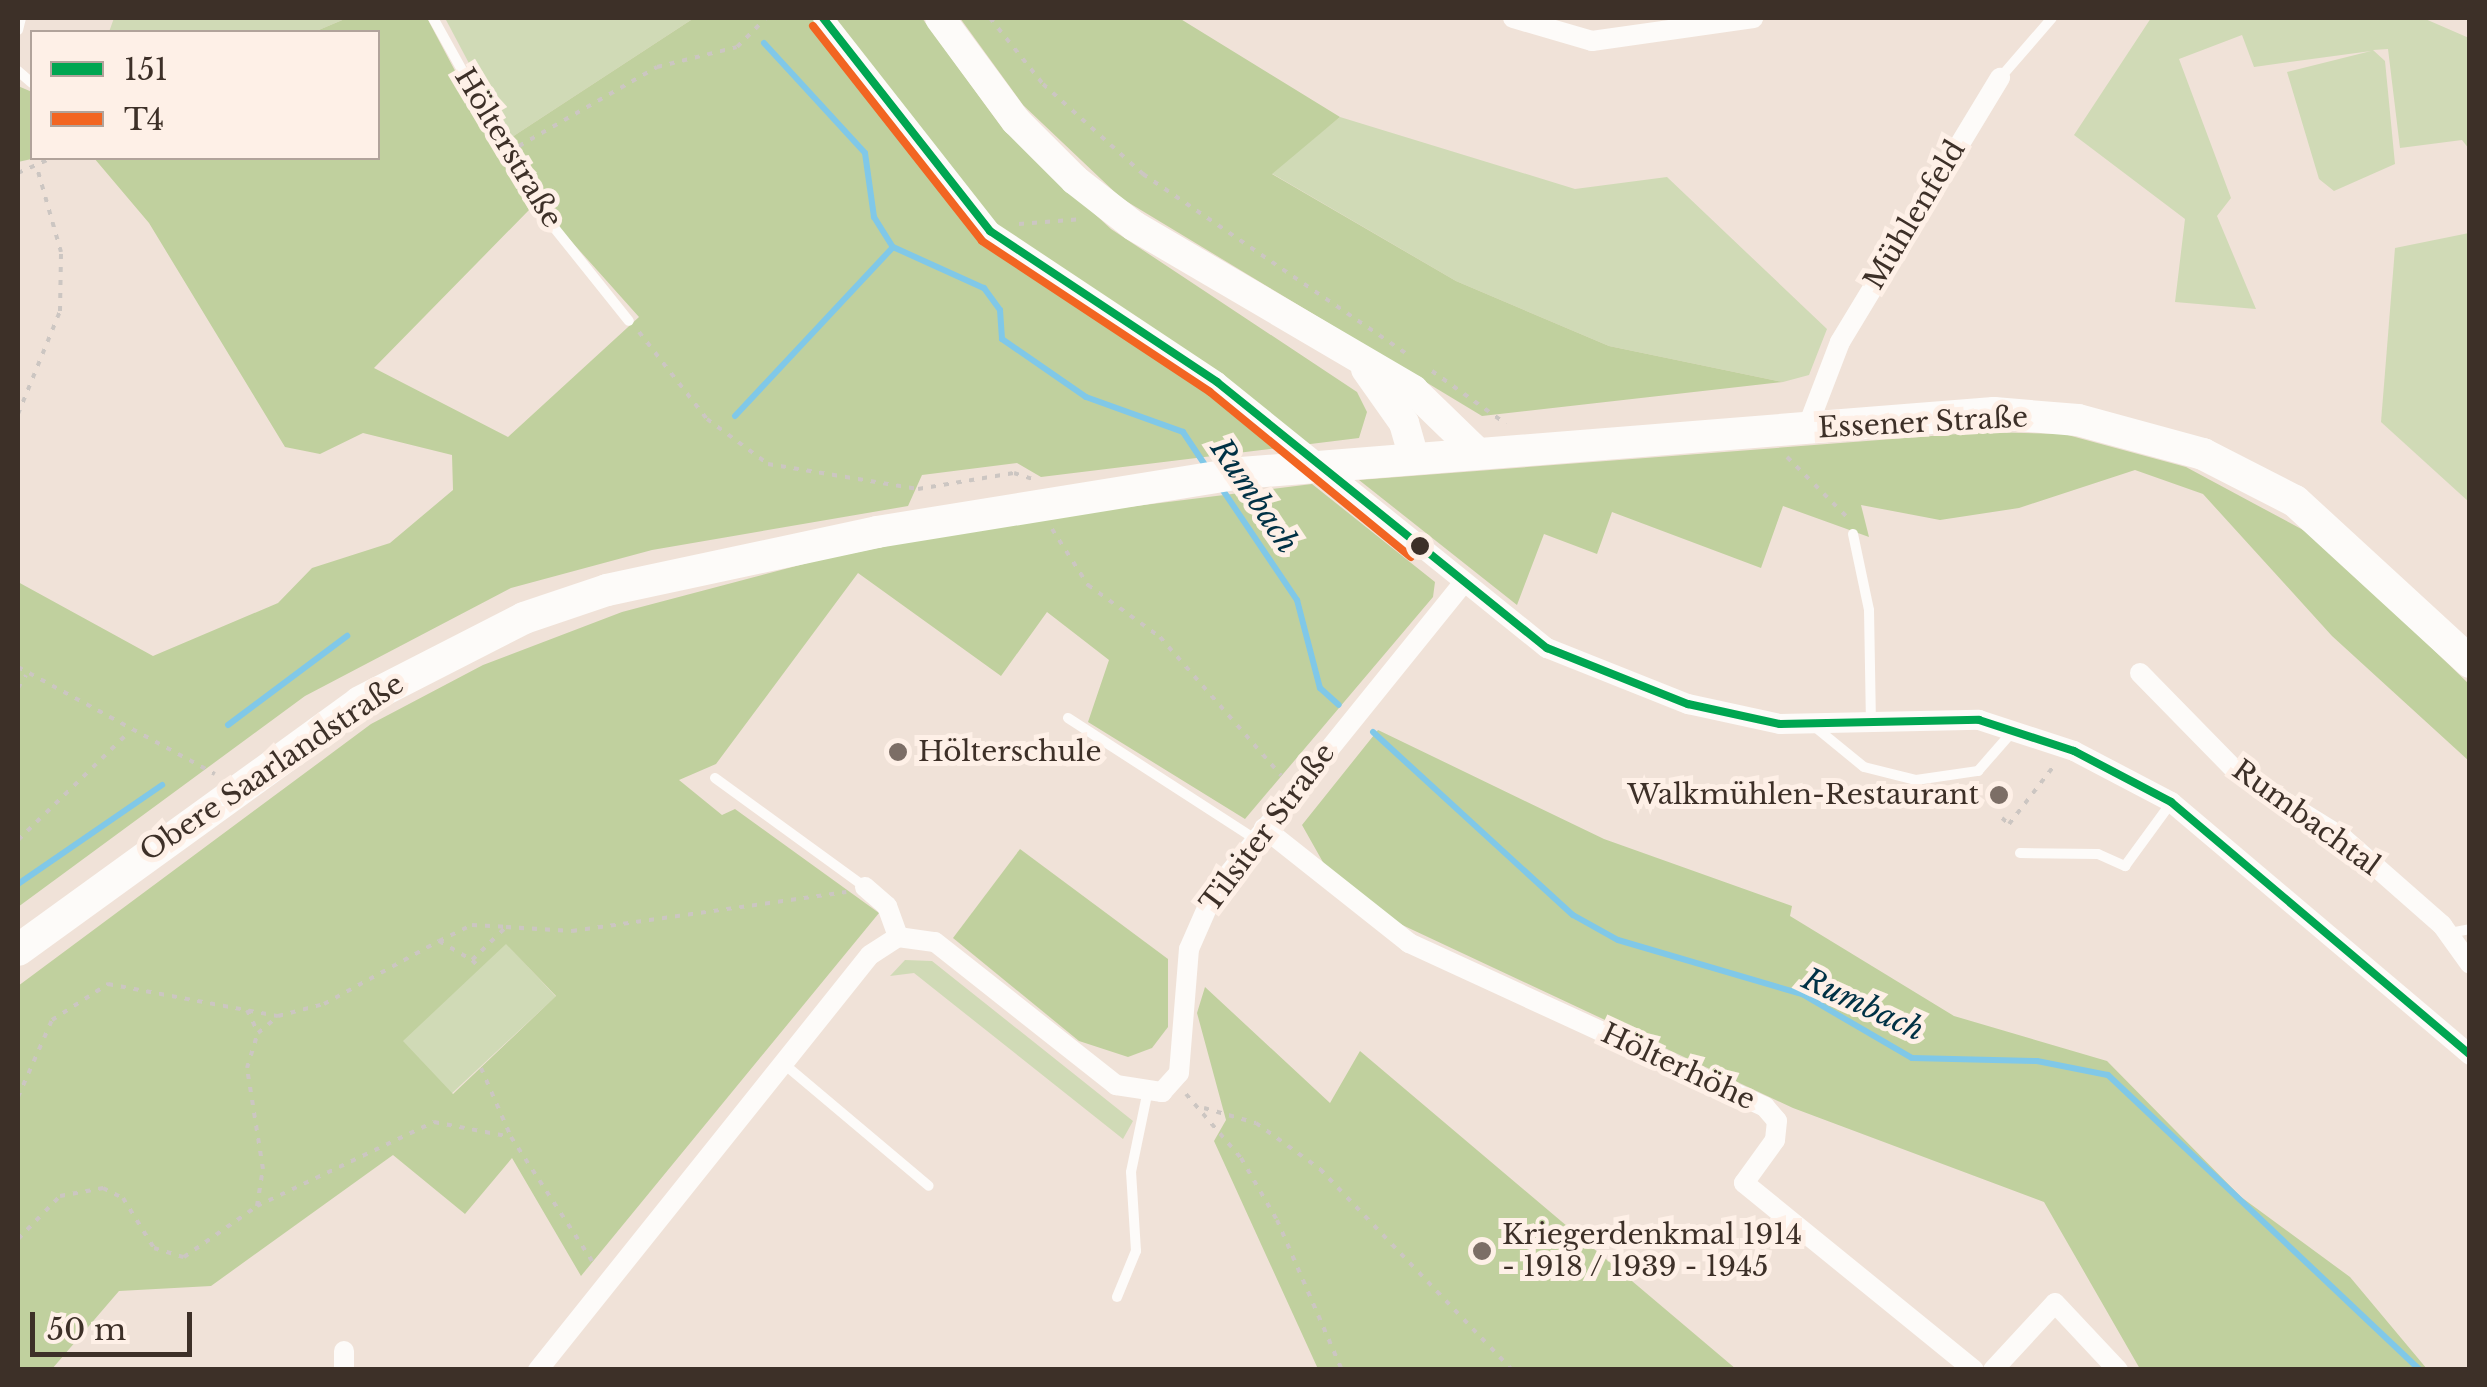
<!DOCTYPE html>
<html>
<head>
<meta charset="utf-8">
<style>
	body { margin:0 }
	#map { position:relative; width:2487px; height:1387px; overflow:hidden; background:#f0e2d8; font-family:"Libre Baskerville",serif }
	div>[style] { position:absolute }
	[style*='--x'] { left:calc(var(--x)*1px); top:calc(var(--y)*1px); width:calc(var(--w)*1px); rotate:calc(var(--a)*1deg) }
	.green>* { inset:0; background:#d0dab6; transform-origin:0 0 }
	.forest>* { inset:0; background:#c0d09e }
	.stream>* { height:6px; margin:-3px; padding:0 3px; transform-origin:3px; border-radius:3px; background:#80c8e8 }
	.path>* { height:4px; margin-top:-2px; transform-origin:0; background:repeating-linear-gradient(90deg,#ccc6c2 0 5px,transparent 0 13px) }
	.service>* { height:10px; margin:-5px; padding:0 5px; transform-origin:5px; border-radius:5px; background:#fdfbf9 }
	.minor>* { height:20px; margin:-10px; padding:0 10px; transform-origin:10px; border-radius:10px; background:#fdfbf9 }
	.secondary>* { height:30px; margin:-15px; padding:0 15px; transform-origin:15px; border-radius:15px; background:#fdfbf9 }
	.primary>* { height:32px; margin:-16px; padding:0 16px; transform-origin:16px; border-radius:16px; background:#fdfbf9 }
	.bus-1>* { height:8px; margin:-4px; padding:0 4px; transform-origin:4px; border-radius:4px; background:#00a651 }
	.bus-2>* { height:8px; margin:-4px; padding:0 4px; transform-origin:4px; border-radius:4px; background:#f26522 }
	.dots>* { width:28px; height:28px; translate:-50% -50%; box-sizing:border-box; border:5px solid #fef0e7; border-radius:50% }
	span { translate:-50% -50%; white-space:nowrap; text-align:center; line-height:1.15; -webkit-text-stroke:10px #fef0e7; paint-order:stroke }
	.street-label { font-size:28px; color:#3d3028 }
	.poi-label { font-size:28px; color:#3d3028 }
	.left { translate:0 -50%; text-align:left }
	.right { translate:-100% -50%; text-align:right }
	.water-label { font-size:30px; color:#003145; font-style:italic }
	.frame { position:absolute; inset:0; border:20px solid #3d3028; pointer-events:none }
	.legend { position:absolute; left:30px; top:30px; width:350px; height:130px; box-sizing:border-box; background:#fef0e7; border:2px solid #b1a39b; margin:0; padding:12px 18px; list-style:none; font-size:30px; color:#3d3028 }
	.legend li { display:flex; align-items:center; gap:20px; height:50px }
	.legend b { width:50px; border:2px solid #b1a39b }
	.scale { position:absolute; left:30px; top:1312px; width:162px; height:45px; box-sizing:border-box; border:5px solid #3d3028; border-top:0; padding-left:12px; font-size:30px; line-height:35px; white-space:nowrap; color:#3d3028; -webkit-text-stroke:8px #fef0e7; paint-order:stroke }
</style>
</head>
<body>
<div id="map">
	<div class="green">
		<div style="clip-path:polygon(114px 18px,347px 18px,314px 32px,109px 32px)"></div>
		<div style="clip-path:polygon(445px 18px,694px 18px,509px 139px)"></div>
		<div style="clip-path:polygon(2151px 18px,2423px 18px,2469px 38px,2469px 149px,2462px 140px,2400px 148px,2388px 49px,2373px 50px,2385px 61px,2395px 164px,2334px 191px,2319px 179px,2287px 72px,2371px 51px,2254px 67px,2242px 35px,2179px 59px,2231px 198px,2217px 216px,2256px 309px,2175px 302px,2185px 219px,2074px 135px)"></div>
		<div style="clip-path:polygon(1340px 117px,1575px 189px,1667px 177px,1827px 329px,1809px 375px,1783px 382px,1609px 346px,1456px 281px,1271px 173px)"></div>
		<div style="clip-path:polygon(2469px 233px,2470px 233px,2469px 502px,2381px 422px,2395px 248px)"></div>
		<div style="left:506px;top:943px;width:73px;height:143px;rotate:47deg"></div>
		<div style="clip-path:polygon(905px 960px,932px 961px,1133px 1121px,1123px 1139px,914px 973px,890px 976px)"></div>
	</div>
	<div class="forest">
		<div style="clip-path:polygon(347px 18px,427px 18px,529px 210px,374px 368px,508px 437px,639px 317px,546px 213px,509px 139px,694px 18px,922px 18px,1003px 129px,1111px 229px,1357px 392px,1367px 412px,1359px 438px,1041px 477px,1017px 463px,922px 475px,908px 506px,652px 550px,511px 588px,305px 696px,18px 907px,18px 582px,153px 656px,278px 603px,312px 568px,390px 543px,453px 490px,452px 455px,363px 433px,320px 454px,285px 447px,149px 223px,94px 158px,378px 158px,378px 32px,314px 32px)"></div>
		<div style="clip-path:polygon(960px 18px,1179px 18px,1340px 117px,1272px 174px,1456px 281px,1609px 346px,1783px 382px,1482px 416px,1121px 198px,1023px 105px)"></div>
		<div style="clip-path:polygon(18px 86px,32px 92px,36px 158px,18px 162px)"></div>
		<div style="clip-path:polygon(1984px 432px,2064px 434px,2186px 467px,2318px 538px,2469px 684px,2469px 761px,2332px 636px,2203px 494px,2135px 470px,2019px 508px,1940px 520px,1861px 505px,1869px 537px,1783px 506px,1761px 568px,1612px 512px,1597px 554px,1544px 534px,1517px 605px,1359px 480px)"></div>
		<div style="clip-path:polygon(evenodd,1312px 484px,1435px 582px,1433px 597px,1245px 819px,1088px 722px,1109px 660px,1047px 612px,1001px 676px,858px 573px,716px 764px,679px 780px,722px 815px,735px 809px,879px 913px,581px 1276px,512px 1158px,465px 1214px,393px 1155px,211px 1286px,119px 1291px,52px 1369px,18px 1370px,18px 986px,371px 724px,483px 665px,622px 612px,819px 560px,1000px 523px,1312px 484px,506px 944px,556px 996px,453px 1094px,403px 1041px,506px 944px)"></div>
		<div style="clip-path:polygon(1378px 730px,1604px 839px,1792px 906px,1790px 916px,1954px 1016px,2107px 1061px,2241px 1197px,2350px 1277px,2427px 1369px,2140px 1369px,2044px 1202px,1793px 1108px,1398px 923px,1324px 864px,1302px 825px)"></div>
		<div style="clip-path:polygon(1020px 849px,1168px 959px,1168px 1027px,1152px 1048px,1128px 1057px,1079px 1041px,953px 938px)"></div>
		<div style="clip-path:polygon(1205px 987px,1330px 1103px,1360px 1051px,1736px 1369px,1318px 1369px,1214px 1141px,1226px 1120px,1197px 1013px)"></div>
	</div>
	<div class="stream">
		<div style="--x:764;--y:43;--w:149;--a:47.4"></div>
		<div style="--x:865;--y:153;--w:65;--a:82"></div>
		<div style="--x:874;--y:217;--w:36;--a:58"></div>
		<div style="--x:893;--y:247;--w:100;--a:24.3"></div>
		<div style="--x:984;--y:288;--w:27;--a:54"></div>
		<div style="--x:1000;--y:310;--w:29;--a:86"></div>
		<div style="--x:1002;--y:339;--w:102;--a:34.6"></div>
		<div style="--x:1086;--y:397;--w:103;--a:19.8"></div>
		<div style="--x:1183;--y:432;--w:43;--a:56.3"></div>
		<div style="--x:735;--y:416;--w:231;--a:-46.9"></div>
		<div style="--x:1220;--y:486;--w:138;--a:56"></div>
		<div style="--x:1297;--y:600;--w:91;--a:75.4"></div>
		<div style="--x:1320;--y:688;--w:25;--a:42"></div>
		<div style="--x:228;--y:725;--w:149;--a:-36.8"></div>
		<div style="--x:1373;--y:732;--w:271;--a:42.5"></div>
		<div style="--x:1573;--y:915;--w:51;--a:29.1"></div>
		<div style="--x:1618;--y:940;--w:192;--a:16.4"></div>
		<div style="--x:1802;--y:994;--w:127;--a:30.2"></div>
		<div style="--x:1912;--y:1058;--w:125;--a:1.4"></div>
		<div style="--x:2037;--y:1061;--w:72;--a:11.2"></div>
		<div style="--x:2108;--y:1075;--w:429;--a:43.4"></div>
		<div style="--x:18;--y:884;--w:175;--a:-34.5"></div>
	</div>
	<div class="path">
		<div style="--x:990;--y:18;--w:85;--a:51.2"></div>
		<div style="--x:1043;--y:84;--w:135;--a:42"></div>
		<div style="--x:1143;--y:174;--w:321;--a:34.3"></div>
		<div style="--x:519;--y:146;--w:159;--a:-29.8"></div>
		<div style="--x:657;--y:67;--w:82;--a:-14"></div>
		<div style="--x:737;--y:47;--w:41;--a:-45"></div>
		<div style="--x:18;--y:173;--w:36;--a:-24"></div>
		<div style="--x:1019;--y:224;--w:64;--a:-4.5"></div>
		<div style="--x:639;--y:332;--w:110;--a:52"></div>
		<div style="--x:707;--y:419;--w:76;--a:36.4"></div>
		<div style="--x:768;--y:464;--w:152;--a:9.5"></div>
		<div style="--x:918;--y:489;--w:97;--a:-9.5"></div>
		<div style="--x:1014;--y:473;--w:19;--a:18"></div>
		<div style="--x:1432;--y:371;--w:91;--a:35.6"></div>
		<div style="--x:18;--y:414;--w:111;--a:-67.8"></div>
		<div style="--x:60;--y:311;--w:59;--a:-89"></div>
		<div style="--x:61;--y:252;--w:87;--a:-105.9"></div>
		<div style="--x:1787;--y:457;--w:88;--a:45"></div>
		<div style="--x:1052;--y:529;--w:67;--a:57.3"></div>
		<div style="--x:1088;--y:585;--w:89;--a:35.8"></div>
		<div style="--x:1160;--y:637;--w:184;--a:48.8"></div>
		<div style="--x:18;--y:667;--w:224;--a:28.5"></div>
		<div style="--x:18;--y:688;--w:15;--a:-58"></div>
		<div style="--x:2002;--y:818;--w:9;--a:41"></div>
		<div style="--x:2009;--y:824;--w:72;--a:-52.3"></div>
		<div style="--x:18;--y:840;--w:152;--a:-44.2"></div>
		<div style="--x:439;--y:941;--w:37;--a:-26"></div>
		<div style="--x:472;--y:925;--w:33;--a:3"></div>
		<div style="--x:472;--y:960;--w:11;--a:45"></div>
		<div style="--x:247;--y:1010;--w:25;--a:64"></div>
		<div style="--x:481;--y:1068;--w:75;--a:66.5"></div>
		<div style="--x:511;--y:1137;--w:155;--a:56.8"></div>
		<div style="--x:1186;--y:1094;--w:84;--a:49.3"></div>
		<div style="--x:1241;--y:1158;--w:72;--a:59.9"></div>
		<div style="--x:1277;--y:1220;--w:163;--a:66.6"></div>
		<div style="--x:18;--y:1097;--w:84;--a:-66.2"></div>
		<div style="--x:52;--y:1020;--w:67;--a:-32.7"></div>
		<div style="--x:108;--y:984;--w:173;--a:10.7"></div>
		<div style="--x:278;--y:1016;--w:48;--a:-14.6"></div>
		<div style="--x:324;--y:1004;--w:131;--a:-28.7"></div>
		<div style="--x:439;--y:941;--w:38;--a:30"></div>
		<div style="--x:472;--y:960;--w:47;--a:-44.1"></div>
		<div style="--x:506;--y:927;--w:66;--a:3.5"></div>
		<div style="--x:572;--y:931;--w:277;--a:-8.1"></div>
		<div style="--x:1204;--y:1108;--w:54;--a:16.1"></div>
		<div style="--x:1256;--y:1123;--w:79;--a:35.7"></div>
		<div style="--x:1320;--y:1169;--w:278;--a:46.3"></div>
		<div style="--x:257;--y:1206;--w:37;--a:-81"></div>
		<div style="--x:263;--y:1169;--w:102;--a:-99"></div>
		<div style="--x:247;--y:1068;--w:37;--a:-73"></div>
		<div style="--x:258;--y:1033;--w:26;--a:-40"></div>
		<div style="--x:18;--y:1239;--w:60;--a:-45.7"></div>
		<div style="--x:60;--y:1196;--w:44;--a:-10.5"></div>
		<div style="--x:103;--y:1188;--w:22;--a:27"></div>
		<div style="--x:123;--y:1198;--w:59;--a:58.2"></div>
		<div style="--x:154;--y:1248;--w:31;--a:17"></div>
		<div style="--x:184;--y:1257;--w:89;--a:-34.9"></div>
		<div style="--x:257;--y:1206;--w:196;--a:-25.4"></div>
		<div style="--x:434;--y:1122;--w:78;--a:11"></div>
	</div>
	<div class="service">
		<div style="--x:433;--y:18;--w:220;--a:60.9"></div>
		<div style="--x:540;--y:210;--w:142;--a:51.3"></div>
		<div style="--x:18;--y:30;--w:12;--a:-76"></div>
		<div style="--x:18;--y:71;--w:18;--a:41"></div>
		<div style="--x:2000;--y:78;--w:79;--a:-49.1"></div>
		<div style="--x:1853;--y:534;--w:78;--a:78.1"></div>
		<div style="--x:1869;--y:610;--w:111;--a:89"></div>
		<div style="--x:1068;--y:718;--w:223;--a:32.9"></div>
		<div style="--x:1815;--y:727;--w:63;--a:39.2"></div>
		<div style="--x:1864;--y:767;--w:54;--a:14"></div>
		<div style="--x:1916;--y:780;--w:63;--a:-8.3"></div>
		<div style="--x:1978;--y:771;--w:53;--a:-48.8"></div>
		<div style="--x:715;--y:778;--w:185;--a:36"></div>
		<div style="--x:2020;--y:853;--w:78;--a:0.7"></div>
		<div style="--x:2098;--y:854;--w:30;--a:24"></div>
		<div style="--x:2125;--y:866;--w:78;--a:-53.9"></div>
		<div style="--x:2450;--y:933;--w:20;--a:-11"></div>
		<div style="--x:784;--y:1064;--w:189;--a:40.1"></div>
		<div style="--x:1117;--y:1297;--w:50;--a:-67.6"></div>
		<div style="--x:1136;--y:1251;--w:79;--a:-93.6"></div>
		<div style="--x:1131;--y:1172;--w:79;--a:-78.3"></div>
	</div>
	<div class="minor">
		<div style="--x:823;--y:18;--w:271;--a:51.9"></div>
		<div style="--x:990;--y:231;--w:273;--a:33.6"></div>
		<div style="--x:1217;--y:382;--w:424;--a:38.9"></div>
		<div style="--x:1547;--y:648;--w:152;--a:21.7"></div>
		<div style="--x:1688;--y:704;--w:94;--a:12.3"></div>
		<div style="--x:1780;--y:724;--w:199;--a:-1.2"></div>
		<div style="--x:1979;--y:720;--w:100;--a:18.1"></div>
		<div style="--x:2074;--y:751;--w:110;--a:27.7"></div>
		<div style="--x:2171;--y:802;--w:392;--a:40.2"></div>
		<div style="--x:1513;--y:18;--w:82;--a:16.2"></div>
		<div style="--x:1592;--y:41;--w:163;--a:-8.1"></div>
		<div style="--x:1807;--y:428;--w:92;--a:-69"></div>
		<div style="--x:1840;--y:342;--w:309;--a:-58.8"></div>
		<div style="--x:2140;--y:673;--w:139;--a:45.6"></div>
		<div style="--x:2237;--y:772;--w:125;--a:31.9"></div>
		<div style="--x:2343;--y:838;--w:132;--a:41.3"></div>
		<div style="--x:2442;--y:925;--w:48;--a:54.3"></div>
		<div style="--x:1264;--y:828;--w:185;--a:38.4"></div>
		<div style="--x:1409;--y:943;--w:392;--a:24.7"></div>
		<div style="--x:1765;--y:1107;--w:18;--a:49"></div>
		<div style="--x:1777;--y:1121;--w:19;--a:96"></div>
		<div style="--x:1775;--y:1140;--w:53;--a:125.8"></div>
		<div style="--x:1744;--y:1183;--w:296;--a:39.1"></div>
		<div style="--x:865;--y:887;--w:29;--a:41"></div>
		<div style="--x:887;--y:906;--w:33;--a:70"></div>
		<div style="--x:344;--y:1370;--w:19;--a:-90"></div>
		<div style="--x:538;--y:1370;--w:531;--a:-51.34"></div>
		<div style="--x:870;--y:955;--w:33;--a:-33"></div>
		<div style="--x:898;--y:937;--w:37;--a:8"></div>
		<div style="--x:935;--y:942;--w:231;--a:38.3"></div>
		<div style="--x:1116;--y:1085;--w:47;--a:8.7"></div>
		<div style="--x:1162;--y:1092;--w:25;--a:-48"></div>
		<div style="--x:1179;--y:1073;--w:124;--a:-85.4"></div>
		<div style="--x:1189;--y:949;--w:62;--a:-66.3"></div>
		<div style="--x:1214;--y:892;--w:398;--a:-51.1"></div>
		<div style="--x:1993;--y:1370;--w:91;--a:-47.2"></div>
		<div style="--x:2055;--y:1303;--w:92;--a:46.8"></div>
	</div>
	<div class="secondary">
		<div style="--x:940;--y:18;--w:128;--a:53.6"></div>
		<div style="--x:1016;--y:121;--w:83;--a:45"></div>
		<div style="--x:1075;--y:180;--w:75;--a:37.9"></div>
		<div style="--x:1134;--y:226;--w:324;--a:30.4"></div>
		<div style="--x:1413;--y:390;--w:91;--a:44.1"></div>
		<div style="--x:1366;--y:369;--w:66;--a:54.9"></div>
		<div style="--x:1404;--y:423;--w:36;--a:74"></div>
	</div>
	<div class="primary">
		<div style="--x:18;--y:950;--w:422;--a:-35.9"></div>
		<div style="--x:360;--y:702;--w:184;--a:-27.1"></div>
		<div style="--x:524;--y:618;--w:88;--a:-18.6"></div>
		<div style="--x:607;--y:590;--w:276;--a:-12.1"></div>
		<div style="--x:877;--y:532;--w:369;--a:-9.2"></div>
		<div style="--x:1241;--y:473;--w:755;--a:-4.56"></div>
		<div style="--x:1994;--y:413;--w:84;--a:4.8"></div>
		<div style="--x:2078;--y:420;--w:130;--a:15.2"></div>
		<div style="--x:2203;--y:454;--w:103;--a:27.1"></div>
		<div style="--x:2295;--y:501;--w:238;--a:42.6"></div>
	</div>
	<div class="bus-1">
		<div style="--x:823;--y:18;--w:271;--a:51.9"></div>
		<div style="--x:990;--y:231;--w:273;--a:33.6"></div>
		<div style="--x:1217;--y:382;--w:424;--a:38.9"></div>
		<div style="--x:1547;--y:648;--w:152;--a:21.7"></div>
		<div style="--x:1688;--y:704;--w:94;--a:12.3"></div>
		<div style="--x:1780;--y:724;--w:199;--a:-1.2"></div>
		<div style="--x:1979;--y:720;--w:100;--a:18.1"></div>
		<div style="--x:2074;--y:751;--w:110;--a:27.7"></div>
		<div style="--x:2171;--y:802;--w:392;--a:40.2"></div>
	</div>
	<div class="bus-2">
		<div style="--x:813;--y:26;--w:273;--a:51.8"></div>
		<div style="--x:982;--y:241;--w:273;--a:33.5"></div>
		<div style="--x:1210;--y:392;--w:260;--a:39.4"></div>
	</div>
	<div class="dots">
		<div style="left:1420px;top:546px;background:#3d3028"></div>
		<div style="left:898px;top:752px;background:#7c6e66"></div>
		<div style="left:1999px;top:795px;background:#7c6e66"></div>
		<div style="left:1482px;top:1251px;background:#7c6e66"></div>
	</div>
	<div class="street-label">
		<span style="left:508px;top:148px;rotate:59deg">Hölterstraße</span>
		<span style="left:1915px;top:215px;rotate:-59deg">Mühlenfeld</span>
		<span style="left:1923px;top:423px;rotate:-3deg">Essener Straße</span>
		<span style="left:272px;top:768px;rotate:-34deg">Obere Saarlandstraße</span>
		<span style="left:2306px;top:818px;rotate:36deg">Rumbachtal</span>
		<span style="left:1268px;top:828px;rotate:-53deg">Tilsiter Straße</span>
		<span style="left:1678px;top:1067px;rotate:25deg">Hölterhöhe</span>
	</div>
	<div class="poi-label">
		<span class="left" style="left:918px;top:752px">Hölterschule</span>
		<span class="right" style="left:1979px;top:795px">Walkmühlen-Restaurant</span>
		<span class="left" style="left:1502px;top:1251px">Kriegerdenkmal 1914<br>- 1918 / 1939 - 1945</span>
	</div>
	<div class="water-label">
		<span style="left:1254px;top:496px;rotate:56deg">Rumbach</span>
		<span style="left:1863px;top:1005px;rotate:25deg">Rumbach</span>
	</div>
	<div class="frame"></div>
	<ul class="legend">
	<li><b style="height:12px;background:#00a651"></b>151</li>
	<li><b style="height:12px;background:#f26522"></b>T4</li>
	</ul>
	<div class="scale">50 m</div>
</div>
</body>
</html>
